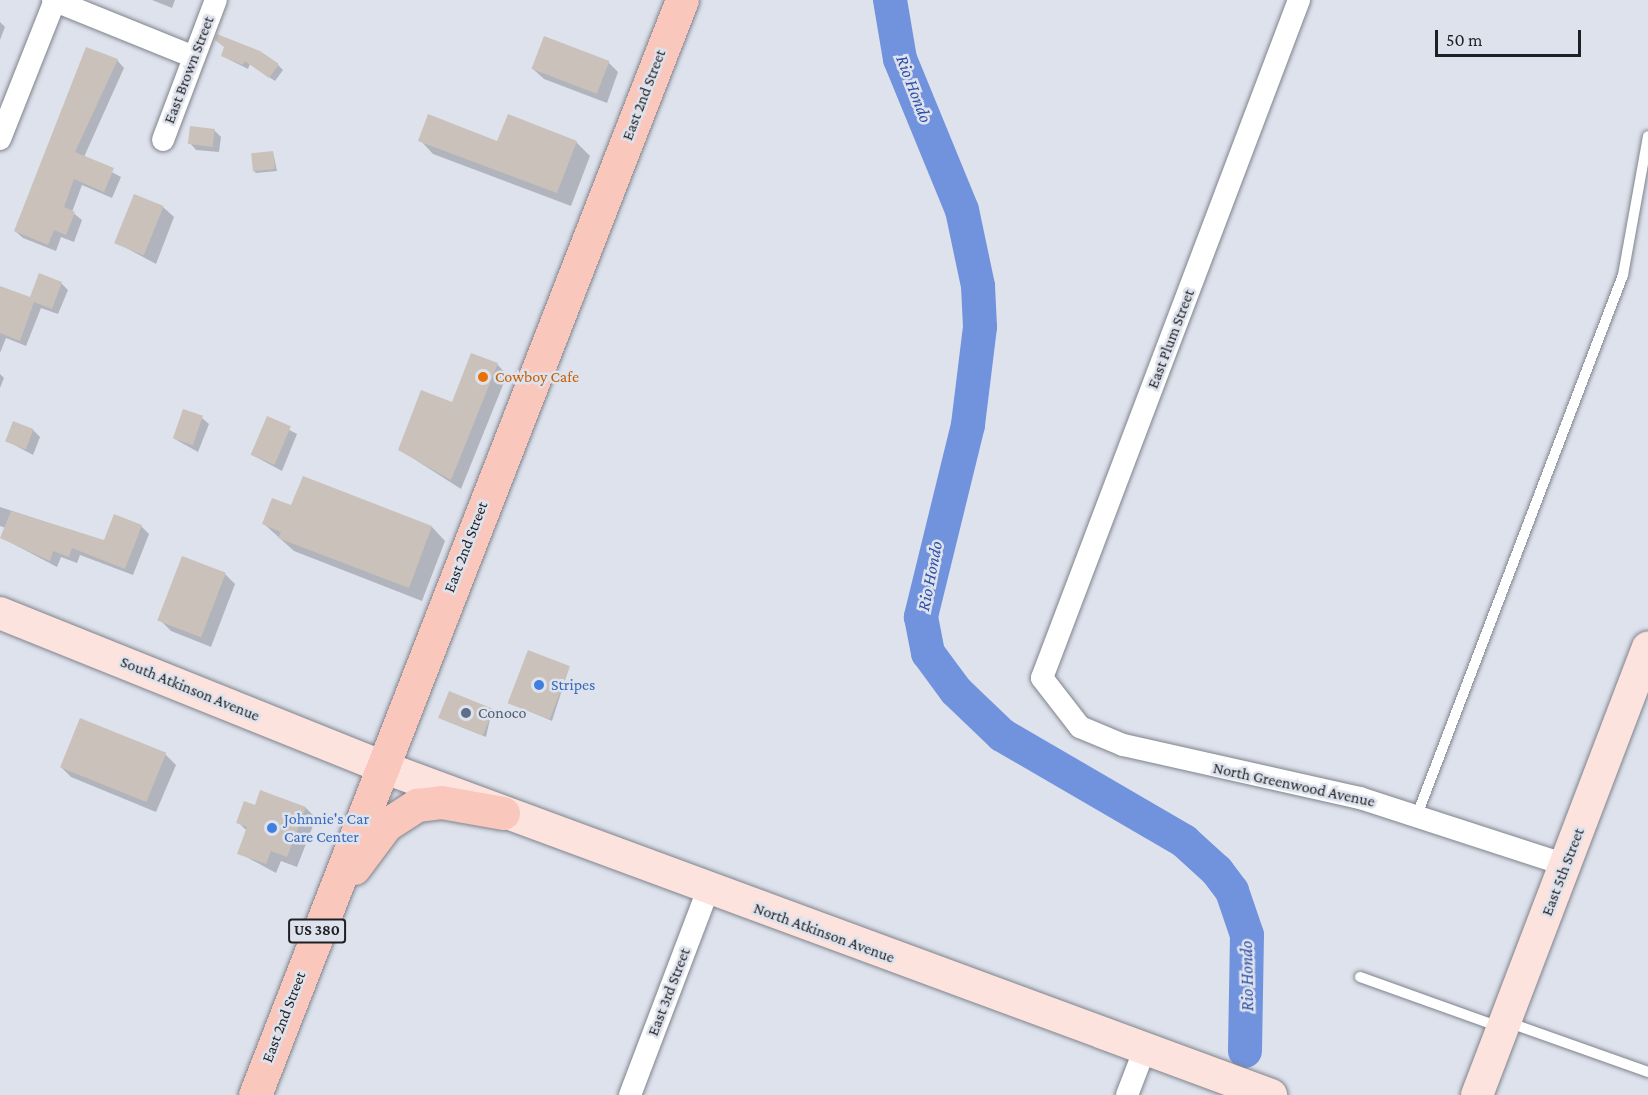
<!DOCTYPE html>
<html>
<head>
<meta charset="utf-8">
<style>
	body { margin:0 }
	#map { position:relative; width:1648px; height:1095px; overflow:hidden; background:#dee2ec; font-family:"Crimson Pro",serif }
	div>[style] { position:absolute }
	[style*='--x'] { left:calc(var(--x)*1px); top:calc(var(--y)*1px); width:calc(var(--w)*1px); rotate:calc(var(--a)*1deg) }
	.shadow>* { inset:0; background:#0003 }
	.river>* { height:34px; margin:-17px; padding:0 17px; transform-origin:17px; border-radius:17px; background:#7193de }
	.building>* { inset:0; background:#cac2ba; transform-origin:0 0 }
	.roads { filter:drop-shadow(0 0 2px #7f838c) drop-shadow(0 0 2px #7f838c) }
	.lane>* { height:10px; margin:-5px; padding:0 5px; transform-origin:5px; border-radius:5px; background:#fff }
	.street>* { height:22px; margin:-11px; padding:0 11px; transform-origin:11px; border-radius:11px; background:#fff }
	.secondary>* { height:32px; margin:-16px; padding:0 16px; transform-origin:16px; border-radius:16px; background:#fde3dd }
	.primary>* { height:33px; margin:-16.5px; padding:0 16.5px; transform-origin:16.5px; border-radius:16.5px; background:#fac7bc }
	.dots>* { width:16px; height:16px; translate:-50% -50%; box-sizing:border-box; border:3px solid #dee2ec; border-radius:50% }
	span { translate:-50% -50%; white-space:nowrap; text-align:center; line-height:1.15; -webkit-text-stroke:5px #dee2ec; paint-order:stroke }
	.shield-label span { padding:2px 4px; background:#dee2ec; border:2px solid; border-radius:4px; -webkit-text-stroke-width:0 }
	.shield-label { font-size:15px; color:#1e2023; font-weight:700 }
	.street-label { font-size:16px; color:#1e2023 }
	.food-label { font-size:16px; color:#c56008 }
	.left { translate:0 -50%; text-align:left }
	.shop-label { font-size:16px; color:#366cbe }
	.service-label { font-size:16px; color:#4e5e75 }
	.water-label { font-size:18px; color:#2c4fa7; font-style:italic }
	.scale { position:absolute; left:1435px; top:30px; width:146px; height:27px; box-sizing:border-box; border:3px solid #1e2023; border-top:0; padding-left:8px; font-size:18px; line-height:21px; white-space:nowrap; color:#1e2023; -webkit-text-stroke:4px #dee2ec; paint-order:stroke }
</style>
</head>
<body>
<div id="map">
	<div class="shadow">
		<div style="clip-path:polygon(152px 0,175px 0,172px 8px)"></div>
		<div style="clip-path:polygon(0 22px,5px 27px,0 40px)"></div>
		<div style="clip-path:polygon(222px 56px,278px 65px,283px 70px,275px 81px,250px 64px,248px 69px)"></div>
		<div style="clip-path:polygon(117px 60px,124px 68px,84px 157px,121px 177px,112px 198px,82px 185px,72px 212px,82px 220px,74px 242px,61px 237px,56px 251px,23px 238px,15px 231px)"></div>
		<div style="clip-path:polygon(608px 62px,618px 72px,607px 103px,544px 79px,533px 69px)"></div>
		<div style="clip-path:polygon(214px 130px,221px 137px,219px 152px,196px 150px,190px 143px)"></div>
		<div style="clip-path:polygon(420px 140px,576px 142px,590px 156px,571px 206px,433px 154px)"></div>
		<div style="clip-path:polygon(273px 152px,277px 171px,256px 173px,253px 170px)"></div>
		<div style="clip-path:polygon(163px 207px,174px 217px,156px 264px,117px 243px)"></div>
		<div style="clip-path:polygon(61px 283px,68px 290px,58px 314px,41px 308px,26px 346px,6px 338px,0 353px,0 292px,31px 299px)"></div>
		<div style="clip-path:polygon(497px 364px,507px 375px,461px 489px,400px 450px)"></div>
		<div style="clip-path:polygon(0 374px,4px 378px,0 388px)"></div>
		<div style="clip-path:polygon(202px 418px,209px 424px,198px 452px,173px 438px)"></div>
		<div style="clip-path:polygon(267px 418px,297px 434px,282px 471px,252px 455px)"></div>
		<div style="clip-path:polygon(33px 430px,40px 437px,33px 455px,7px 441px)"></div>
		<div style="clip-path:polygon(303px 478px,432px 527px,445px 541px,422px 601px,294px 551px,264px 524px,292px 507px)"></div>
		<div style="clip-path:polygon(0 507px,105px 541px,141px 526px,149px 534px,133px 575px,80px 555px,77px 563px,61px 557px,57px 567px,2px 538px,6px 528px,0 526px)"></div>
		<div style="clip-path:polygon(225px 574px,235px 584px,211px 647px,171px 631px,161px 621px)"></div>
		<div style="clip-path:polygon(569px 668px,552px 721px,510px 703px)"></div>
		<div style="clip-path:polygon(492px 710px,486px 737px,440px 718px)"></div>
		<div style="clip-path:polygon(165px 754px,176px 765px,156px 812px,71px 777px,61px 767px)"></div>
		<div style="clip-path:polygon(261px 792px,306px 808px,316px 818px,297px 867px,281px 861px,276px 873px,239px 853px,247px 831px,238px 822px,256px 807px)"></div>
	</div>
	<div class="river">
		<div style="--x:890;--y:0;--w:60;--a:80.4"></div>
		<div style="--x:900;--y:59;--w:163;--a:67.7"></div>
		<div style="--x:962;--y:210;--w:78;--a:78.1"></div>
		<div style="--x:978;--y:286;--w:41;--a:87.2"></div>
		<div style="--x:980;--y:327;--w:99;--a:97"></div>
		<div style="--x:968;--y:425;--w:198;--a:103.8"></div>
		<div style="--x:921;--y:617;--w:37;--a:79"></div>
		<div style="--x:928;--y:653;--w:47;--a:53.6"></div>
		<div style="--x:956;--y:691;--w:64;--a:43.7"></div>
		<div style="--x:1002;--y:735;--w:211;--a:30.2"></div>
		<div style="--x:1184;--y:841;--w:45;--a:42.3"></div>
		<div style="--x:1217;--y:871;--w:25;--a:53"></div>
		<div style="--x:1232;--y:891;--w:46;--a:71.2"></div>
		<div style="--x:1247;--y:935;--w:116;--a:91"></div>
	</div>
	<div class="building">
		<div style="clip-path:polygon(217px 34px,260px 51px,279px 64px,269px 78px,245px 61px,243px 65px,221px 56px,224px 47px,215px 40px)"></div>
		<div style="left:544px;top:36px;width:70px;height:35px;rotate:21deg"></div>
		<div style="clip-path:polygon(86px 47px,118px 59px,75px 152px,114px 168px,104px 192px,74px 179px,64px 207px,75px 212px,66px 235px,54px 230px,48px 245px,14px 231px)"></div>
		<div style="clip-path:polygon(428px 114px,497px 141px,508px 114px,577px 141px,557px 193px,418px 141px)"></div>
		<div style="left:190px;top:126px;width:25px;height:18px;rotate:7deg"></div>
		<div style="left:273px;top:151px;width:18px;height:22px;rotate:84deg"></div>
		<div style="left:134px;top:194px;width:32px;height:53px;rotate:22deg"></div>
		<div style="clip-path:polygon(39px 273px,62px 282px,52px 309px,34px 302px,20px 341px,0 333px,0 286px,30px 297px)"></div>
		<div style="clip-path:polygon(471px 353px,498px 363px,451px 480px,398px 450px,421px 390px,452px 402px)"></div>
		<div style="left:183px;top:409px;width:21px;height:31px;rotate:19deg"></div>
		<div style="left:267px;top:416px;width:26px;height:42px;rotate:23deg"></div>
		<div style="left:13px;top:421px;width:22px;height:22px;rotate:21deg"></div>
		<div style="clip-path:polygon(303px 476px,432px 526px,409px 588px,278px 538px,281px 532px,262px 524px,272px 498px,291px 505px)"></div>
		<div style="clip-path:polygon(11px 511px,104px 540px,114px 514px,142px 525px,125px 569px,72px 548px,69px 557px,53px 551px,50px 561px,0 538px)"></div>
		<div style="left:182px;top:556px;width:47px;height:69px;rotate:21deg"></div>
		<div style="left:528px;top:650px;width:45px;height:57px;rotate:21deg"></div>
		<div style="left:449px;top:691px;width:48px;height:29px;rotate:22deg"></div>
		<div style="left:80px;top:718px;width:93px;height:53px;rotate:22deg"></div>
		<div style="clip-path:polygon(260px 790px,306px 807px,287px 857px,271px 851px,266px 864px,237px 854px,247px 827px,236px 823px,244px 801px,255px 805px)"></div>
	</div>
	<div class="roads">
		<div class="lane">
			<div style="--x:1417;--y:815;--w:578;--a:-69.12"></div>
			<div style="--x:1623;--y:275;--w:141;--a:-79.8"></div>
			<div style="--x:1360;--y:977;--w:149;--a:19.7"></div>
			<div style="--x:1507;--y:1022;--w:150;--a:19.5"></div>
		</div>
		<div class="street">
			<div style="--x:53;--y:0;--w:152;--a:22"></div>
			<div style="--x:1299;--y:0;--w:725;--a:110.76"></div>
			<div style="--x:1042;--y:678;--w:62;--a:52.2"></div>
			<div style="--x:1080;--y:727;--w:47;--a:22.7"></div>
			<div style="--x:1123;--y:745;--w:243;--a:12.6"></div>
			<div style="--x:1360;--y:798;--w:217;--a:18"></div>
			<div style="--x:0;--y:139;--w:149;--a:-68.4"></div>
			<div style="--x:163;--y:140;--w:150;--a:-69.3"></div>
			<div style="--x:630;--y:1095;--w:219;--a:-69.2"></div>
			<div style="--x:1127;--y:1095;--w:47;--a:-68.9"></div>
		</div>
		<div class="secondary">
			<div style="--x:0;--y:613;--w:410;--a:21.9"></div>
			<div style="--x:380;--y:766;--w:950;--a:20.27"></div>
			<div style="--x:1477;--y:1095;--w:479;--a:-69.1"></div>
		</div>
		<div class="primary">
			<div style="--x:354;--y:868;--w:54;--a:-53.3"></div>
			<div style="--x:386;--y:825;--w:37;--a:-33"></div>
			<div style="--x:417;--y:805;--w:24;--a:-7"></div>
			<div style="--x:441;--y:802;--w:63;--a:10.1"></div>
			<div style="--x:255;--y:1095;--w:1175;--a:-68.7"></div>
		</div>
	</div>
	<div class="dots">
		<div style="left:483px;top:377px;background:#e8710a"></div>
		<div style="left:539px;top:685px;background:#3f7fe0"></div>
		<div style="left:466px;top:713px;background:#5c6f8a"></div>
		<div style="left:272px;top:828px;background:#3f7fe0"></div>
	</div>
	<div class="shield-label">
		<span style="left:317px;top:931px">US 380</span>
	</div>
	<div class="street-label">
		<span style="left:189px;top:70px;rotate:-69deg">East Brown Street</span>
		<span style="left:644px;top:95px;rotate:-69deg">East 2nd Street</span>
		<span style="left:1171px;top:339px;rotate:-69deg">East Plum Street</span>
		<span style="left:466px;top:547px;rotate:-69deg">East 2nd Street</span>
		<span style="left:190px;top:689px;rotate:22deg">South Atkinson Avenue</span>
		<span style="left:1294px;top:785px;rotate:12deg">North Greenwood Avenue</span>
		<span style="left:1563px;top:872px;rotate:-69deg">East 5th Street</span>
		<span style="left:824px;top:933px;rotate:20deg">North Atkinson Avenue</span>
		<span style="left:669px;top:992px;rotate:-69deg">East 3rd Street</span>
		<span style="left:284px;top:1017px;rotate:-69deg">East 2nd Street</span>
	</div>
	<div class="food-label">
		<span class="left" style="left:495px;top:377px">Cowboy Cafe</span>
	</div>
	<div class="shop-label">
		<span class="left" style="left:551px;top:685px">Stripes</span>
		<span class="left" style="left:284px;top:828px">Johnnie's Car<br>Care Center</span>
	</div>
	<div class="service-label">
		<span class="left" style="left:478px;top:713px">Conoco</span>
	</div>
	<div class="water-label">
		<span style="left:914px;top:89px;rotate:69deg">Rio Hondo</span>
		<span style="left:930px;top:576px;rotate:-79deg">Rio Hondo</span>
		<span style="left:1247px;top:976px;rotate:-91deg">Rio Hondo</span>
	</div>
	<div class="scale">50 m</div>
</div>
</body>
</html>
